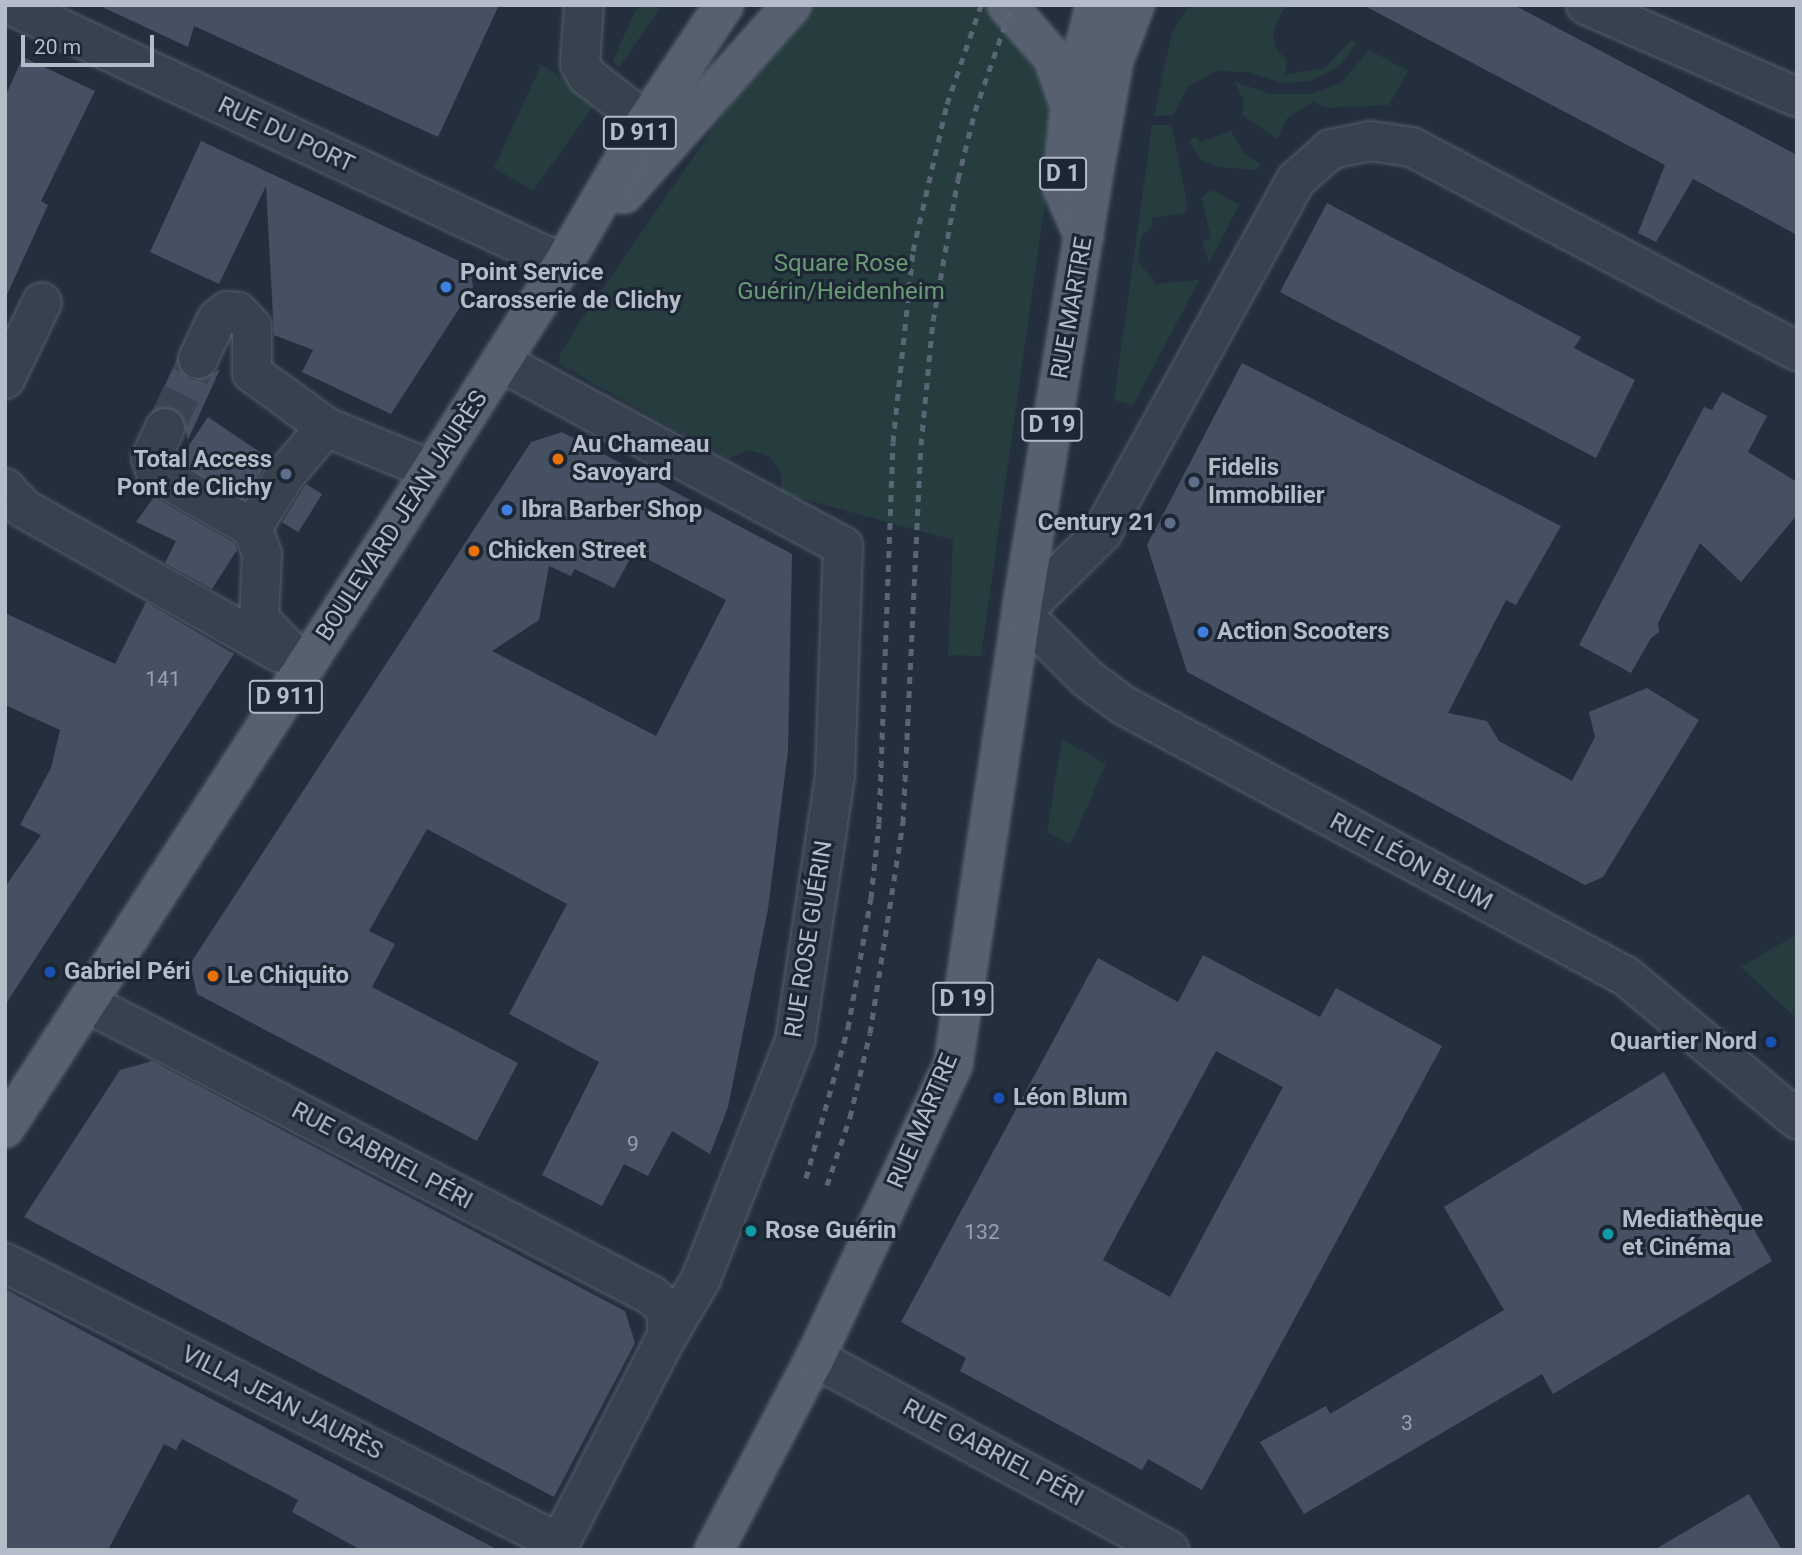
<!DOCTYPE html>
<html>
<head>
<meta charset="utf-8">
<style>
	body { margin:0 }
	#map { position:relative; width:1802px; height:1555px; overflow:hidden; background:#242f3e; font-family:Roboto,sans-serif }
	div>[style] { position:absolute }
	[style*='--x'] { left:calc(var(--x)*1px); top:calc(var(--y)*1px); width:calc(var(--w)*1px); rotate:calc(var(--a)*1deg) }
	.green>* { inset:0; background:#263c3f }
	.building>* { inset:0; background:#455162; transform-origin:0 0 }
	.minor-tunnel>* { height:38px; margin-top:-19px; transform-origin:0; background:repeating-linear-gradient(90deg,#3a4453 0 38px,transparent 0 57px) }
	.roads { filter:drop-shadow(0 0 2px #565f6c) drop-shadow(0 0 2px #565f6c) }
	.minor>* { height:38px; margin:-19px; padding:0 19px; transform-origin:19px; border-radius:19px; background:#38414e }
	.major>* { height:38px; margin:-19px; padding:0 19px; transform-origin:19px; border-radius:19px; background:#56606e }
	.rail>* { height:5px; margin-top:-2.5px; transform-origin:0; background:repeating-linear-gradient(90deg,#5a6575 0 7px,transparent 0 14px) }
	.dots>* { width:19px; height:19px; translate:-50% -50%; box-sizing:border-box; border:4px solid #1d2633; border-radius:50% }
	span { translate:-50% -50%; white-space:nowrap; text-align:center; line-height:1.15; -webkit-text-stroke:6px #1d2633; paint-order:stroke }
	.number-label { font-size:21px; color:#98a1af }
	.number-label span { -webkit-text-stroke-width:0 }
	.shield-label span { padding:2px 5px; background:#1d2633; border:2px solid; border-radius:5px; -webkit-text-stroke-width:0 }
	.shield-label { font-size:23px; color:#b4bcc9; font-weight:700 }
	.street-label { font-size:24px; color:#b4bcc9 }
	.park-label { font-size:24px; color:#6b9a76 }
	.poi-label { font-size:24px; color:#b4bcc9; font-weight:700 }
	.left { translate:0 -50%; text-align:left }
	.right { translate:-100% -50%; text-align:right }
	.frame { position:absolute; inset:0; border:7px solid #b4bcc9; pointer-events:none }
	.scale { position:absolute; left:21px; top:35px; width:133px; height:32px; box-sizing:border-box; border:4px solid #b4bcc9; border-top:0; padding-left:9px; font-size:21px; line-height:24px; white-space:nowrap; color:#b4bcc9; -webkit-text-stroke:5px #1d2633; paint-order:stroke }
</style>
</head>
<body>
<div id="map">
	<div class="green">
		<div style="clip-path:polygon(638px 5px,662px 5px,618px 69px,613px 60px)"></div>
		<div style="clip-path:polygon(810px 5px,994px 5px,1051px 90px,1052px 153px,981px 656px,948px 655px,953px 540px,781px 493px,781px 473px,769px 456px,749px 450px,727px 459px,559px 364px,560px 354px,583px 317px,779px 33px)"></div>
		<div style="clip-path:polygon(1189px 5px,1291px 5px,1282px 11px,1273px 33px,1277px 50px,1287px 60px,1285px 75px,1325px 68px,1351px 40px,1356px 44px,1340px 66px,1310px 81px,1283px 83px,1248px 72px,1216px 71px,1188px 87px,1173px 115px,1154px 116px,1172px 32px)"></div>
		<div style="clip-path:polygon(1369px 50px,1408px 71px,1389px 105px,1324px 108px,1314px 101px,1287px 118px,1277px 139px,1242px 115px,1244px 101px,1235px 82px,1271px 94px,1311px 94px,1341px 83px)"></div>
		<div style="clip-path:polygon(541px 65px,568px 81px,593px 107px,533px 191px,494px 168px)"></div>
		<div style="clip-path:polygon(1152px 125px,1172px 125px,1187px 204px,1186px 213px,1151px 218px,1153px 225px,1141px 238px,1138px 261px,1156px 284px,1199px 280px,1133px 406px,1114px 400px)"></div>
		<div style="clip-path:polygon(1231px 131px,1243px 152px,1260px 164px,1256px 170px,1218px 167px,1201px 160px,1188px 140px,1197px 137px,1200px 142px)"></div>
		<div style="clip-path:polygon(1213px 190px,1239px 205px,1209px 264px,1202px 242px,1211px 238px,1201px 197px)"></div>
		<div style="clip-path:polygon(1062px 739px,1106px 764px,1070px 845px,1047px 832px)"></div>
		<div style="clip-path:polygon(1797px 934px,1797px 1019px,1741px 967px)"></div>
	</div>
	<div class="building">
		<div style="clip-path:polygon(98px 5px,499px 5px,438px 137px,194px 26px,188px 47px)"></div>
		<div style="clip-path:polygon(1363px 5px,1514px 5px,1797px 155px,1797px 235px,1693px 179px,1656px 242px,1638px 233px,1665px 165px)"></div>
		<div style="clip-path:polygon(23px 57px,95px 91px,41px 201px,48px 205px,5px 299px,5px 97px)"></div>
		<div style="clip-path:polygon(201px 141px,470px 266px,473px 287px,391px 414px,302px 372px,313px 350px,274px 335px,266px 186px,219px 284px,150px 252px)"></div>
		<div style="clip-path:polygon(1327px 203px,1581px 337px,1574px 348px,1635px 380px,1596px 458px,1280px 292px)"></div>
		<div style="clip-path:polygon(176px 361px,189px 379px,200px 381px,220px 369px,188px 440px,182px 415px,174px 408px,154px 409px)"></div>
		<div style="clip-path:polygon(1242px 363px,1561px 526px,1516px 605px,1506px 600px,1448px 713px,1487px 721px,1499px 741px,1572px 781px,1595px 737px,1589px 712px,1647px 688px,1699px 720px,1603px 877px,1585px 885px,1187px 672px,1147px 545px)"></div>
		<div style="clip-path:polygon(1722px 392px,1767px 416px,1748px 452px,1797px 482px,1797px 515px,1741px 582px,1700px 543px,1658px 623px,1659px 632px,1651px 638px,1631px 673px,1579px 645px,1704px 407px,1712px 410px)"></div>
		<div style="left:208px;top:417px;width:75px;height:53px;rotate:34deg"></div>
		<div style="clip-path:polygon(evenodd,562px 432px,792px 554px,788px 751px,768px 909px,728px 1107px,710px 1154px,672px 1131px,648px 1176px,624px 1164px,602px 1206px,542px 1175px,599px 1062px,509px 1014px,567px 904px,427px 829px,369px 931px,395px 944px,372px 987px,518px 1063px,477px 1141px,197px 994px,190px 964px,531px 442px,562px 432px,634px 552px,726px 600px,656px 736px,492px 651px,539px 620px,549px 566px,571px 576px,575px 569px,614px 588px,634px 552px)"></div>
		<div style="left:306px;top:484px;width:19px;height:45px;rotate:32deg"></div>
		<div style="clip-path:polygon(154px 497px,234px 543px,237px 550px,212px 589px,165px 563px,176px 541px,136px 522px)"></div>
		<div style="clip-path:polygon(146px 602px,234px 654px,5px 1005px,5px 887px,41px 835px,20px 825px,51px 768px,60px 730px,5px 705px,5px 613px,115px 664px)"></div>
		<div style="clip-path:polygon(evenodd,1203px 955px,1320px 1017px,1336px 988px,1442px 1046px,1202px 1490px,1148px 1459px,1142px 1470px,960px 1371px,966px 1358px,901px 1322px,1098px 958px,1178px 1002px,1203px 955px,1216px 1051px,1283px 1087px,1170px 1297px,1103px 1260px,1216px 1051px)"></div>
		<div style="clip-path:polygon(152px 1061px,625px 1311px,635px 1343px,554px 1497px,24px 1217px,120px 1070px)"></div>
		<div style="clip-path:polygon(1664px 1072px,1772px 1261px,1553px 1394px,1542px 1374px,1304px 1514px,1260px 1442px,1326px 1406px,1330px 1414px,1504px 1310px,1444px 1207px)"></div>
		<div style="clip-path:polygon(5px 1289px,164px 1374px,498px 1550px,361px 1550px,292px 1512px,298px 1500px,182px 1439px,176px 1450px,164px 1444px,108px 1550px,5px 1550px)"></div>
		<div style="clip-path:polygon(1749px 1494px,1782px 1550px,1654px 1550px)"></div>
	</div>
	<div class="minor-tunnel">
		<div style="--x:165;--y:428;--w:76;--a:-64.4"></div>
	</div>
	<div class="roads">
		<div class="minor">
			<div style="--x:10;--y:5;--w:611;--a:25.1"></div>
			<div style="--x:584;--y:5;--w:59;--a:93.9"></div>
			<div style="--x:580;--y:64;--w:14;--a:60"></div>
			<div style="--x:587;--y:76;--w:75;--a:37.9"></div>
			<div style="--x:1586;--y:5;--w:230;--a:23.6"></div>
			<div style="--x:1797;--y:351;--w:436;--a:-152.1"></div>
			<div style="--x:1412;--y:147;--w:41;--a:-171.7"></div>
			<div style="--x:1371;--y:141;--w:41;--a:168.7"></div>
			<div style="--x:1331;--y:149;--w:47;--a:138.5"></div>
			<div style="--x:1296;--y:180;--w:404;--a:118.8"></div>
			<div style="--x:1101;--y:534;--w:112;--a:135.4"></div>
			<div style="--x:1021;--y:613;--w:94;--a:44.6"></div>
			<div style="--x:1088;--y:679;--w:44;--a:36.6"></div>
			<div style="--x:1123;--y:705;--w:573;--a:28.35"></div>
			<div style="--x:1627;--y:977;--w:222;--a:39.9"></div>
			<div style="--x:198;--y:359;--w:44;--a:-64.6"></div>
			<div style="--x:217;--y:319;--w:13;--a:-39"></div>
			<div style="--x:227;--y:311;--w:11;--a:5"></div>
			<div style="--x:238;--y:312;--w:21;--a:47"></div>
			<div style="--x:252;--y:327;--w:46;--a:90"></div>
			<div style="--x:252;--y:373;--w:92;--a:36.1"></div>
			<div style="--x:501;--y:362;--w:388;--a:28.3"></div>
			<div style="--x:843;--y:546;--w:230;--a:92"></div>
			<div style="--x:835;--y:776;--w:268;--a:98.6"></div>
			<div style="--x:795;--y:1041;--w:256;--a:111.6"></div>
			<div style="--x:701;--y:1279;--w:79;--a:120.5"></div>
			<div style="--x:5;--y:379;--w:85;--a:-64.3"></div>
			<div style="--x:165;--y:428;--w:33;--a:115"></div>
			<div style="--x:151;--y:458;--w:16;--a:72"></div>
			<div style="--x:156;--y:473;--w:111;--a:29.8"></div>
			<div style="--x:5;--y:488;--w:27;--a:48"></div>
			<div style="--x:23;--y:508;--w:294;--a:29.4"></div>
			<div style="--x:305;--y:667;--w:66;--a:-133.8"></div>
			<div style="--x:259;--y:619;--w:65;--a:-87.4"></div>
			<div style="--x:262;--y:554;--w:28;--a:-111"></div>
			<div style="--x:252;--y:528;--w:64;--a:-57.8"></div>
			<div style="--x:286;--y:474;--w:62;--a:-49.6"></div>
			<div style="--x:326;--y:427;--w:113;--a:22.3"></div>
			<div style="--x:89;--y:1004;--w:633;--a:27.37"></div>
			<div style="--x:651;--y:1295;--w:20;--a:41"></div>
			<div style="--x:666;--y:1308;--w:26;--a:86"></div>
			<div style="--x:668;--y:1334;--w:243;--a:117.4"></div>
			<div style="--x:5;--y:1263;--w:621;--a:26.81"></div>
			<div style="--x:815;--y:1358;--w:403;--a:28.5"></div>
		</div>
		<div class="major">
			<div style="--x:1007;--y:5;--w:70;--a:49"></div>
			<div style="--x:1053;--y:58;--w:51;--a:70.5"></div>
			<div style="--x:624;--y:194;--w:253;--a:-48.4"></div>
			<div style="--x:1084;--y:237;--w:55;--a:-113.7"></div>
			<div style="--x:1062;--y:187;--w:81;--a:-84.4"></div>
			<div style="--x:1070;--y:106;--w:104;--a:-76.1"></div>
			<div style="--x:5;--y:1128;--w:688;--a:-56.98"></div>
			<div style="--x:380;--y:551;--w:340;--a:-57.5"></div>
			<div style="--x:563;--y:264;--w:164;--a:-59.7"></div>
			<div style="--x:646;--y:122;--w:141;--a:-56.3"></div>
			<div style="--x:714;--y:1550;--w:217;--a:-62.3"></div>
			<div style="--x:815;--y:1358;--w:324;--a:-64.8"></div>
			<div style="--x:953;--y:1065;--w:457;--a:-81.4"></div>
			<div style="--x:1021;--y:613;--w:437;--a:-80.6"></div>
			<div style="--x:1092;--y:182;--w:124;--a:-79.8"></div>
			<div style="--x:1114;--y:60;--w:59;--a:-69.1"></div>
		</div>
	</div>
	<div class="rail">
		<div style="--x:806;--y:1178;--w:156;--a:-74.4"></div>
		<div style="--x:848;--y:1028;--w:132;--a:-80"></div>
		<div style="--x:871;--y:898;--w:75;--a:-83.9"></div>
		<div style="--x:879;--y:823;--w:381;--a:-87.9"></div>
		<div style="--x:893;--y:442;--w:192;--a:-84"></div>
		<div style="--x:913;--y:251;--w:151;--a:-77"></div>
		<div style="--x:947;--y:104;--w:105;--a:-71"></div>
		<div style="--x:827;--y:1185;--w:72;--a:-71.3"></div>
		<div style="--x:850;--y:1117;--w:86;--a:-76.6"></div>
		<div style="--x:870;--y:1033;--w:213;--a:-81.1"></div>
		<div style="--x:903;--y:823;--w:378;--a:-87.3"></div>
		<div style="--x:921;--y:445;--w:125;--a:-84.5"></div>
		<div style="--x:933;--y:321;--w:144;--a:-80"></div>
		<div style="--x:958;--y:179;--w:70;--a:-76"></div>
		<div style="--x:975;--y:111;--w:112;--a:-70.8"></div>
	</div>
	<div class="dots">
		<div style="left:446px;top:287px;background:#3f7fe0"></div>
		<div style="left:558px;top:459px;background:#e8710a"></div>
		<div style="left:286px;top:474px;background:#5c6f8a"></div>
		<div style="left:1194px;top:482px;background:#5c6f8a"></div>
		<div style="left:507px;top:510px;background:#3f7fe0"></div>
		<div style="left:1170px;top:523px;background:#5c6f8a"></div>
		<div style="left:474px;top:551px;background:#e8710a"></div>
		<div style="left:1203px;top:632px;background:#3f7fe0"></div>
		<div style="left:50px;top:972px;background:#1a4fb4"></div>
		<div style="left:213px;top:976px;background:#e8710a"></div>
		<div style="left:1771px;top:1042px;background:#1a4fb4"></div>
		<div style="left:999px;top:1098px;background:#1a4fb4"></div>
		<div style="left:751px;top:1231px;background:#0f9aa8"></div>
		<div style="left:1608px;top:1234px;background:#0f9aa8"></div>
	</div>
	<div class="number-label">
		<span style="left:163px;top:679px">141</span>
		<span style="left:633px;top:1144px">9</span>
		<span style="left:982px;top:1232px">132</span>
		<span style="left:1407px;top:1423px">3</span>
	</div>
	<div class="shield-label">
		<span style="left:640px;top:133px">D 911</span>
		<span style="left:1063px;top:174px">D 1</span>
		<span style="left:1052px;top:425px">D 19</span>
		<span style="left:286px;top:697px">D 911</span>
		<span style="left:963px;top:999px">D 19</span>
	</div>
	<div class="street-label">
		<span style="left:286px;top:135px;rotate:25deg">RUE DU PORT</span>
		<span style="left:1072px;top:308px;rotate:-80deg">RUE MARTRE</span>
		<span style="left:402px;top:516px;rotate:-57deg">BOULEVARD JEAN JAURÈS</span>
		<span style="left:1411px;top:862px;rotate:28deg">RUE LÉON BLUM</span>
		<span style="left:809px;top:939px;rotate:-81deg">RUE ROSE GUÉRIN</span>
		<span style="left:923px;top:1121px;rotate:-67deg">RUE MARTRE</span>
		<span style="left:382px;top:1156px;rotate:28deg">RUE GABRIEL PÉRI</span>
		<span style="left:282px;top:1403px;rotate:27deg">VILLA JEAN JAURÈS</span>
		<span style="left:993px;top:1453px;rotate:28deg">RUE GABRIEL PÉRI</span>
	</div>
	<div class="park-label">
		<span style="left:841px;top:278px">Square Rose<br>Guérin/Heidenheim</span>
	</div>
	<div class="poi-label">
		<span class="left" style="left:460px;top:287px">Point Service<br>Carosserie de Clichy</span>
		<span class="left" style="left:572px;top:459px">Au Chameau<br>Savoyard</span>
		<span class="right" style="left:272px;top:474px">Total Access<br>Pont de Clichy</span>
		<span class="left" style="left:1208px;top:482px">Fidelis<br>Immobilier</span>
		<span class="left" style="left:521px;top:510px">Ibra Barber Shop</span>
		<span class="right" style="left:1156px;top:523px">Century 21</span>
		<span class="left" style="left:488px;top:551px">Chicken Street</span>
		<span class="left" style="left:1217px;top:632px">Action Scooters</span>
		<span class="left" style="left:64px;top:972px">Gabriel Péri</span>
		<span class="left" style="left:227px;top:976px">Le Chiquito</span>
		<span class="right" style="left:1757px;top:1042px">Quartier Nord</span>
		<span class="left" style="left:1013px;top:1098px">Léon Blum</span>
		<span class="left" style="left:1622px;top:1234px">Mediathèque<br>et Cinéma</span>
		<span class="left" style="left:765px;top:1231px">Rose Guérin</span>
	</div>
	<div class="frame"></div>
	<div class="scale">20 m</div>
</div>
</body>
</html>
